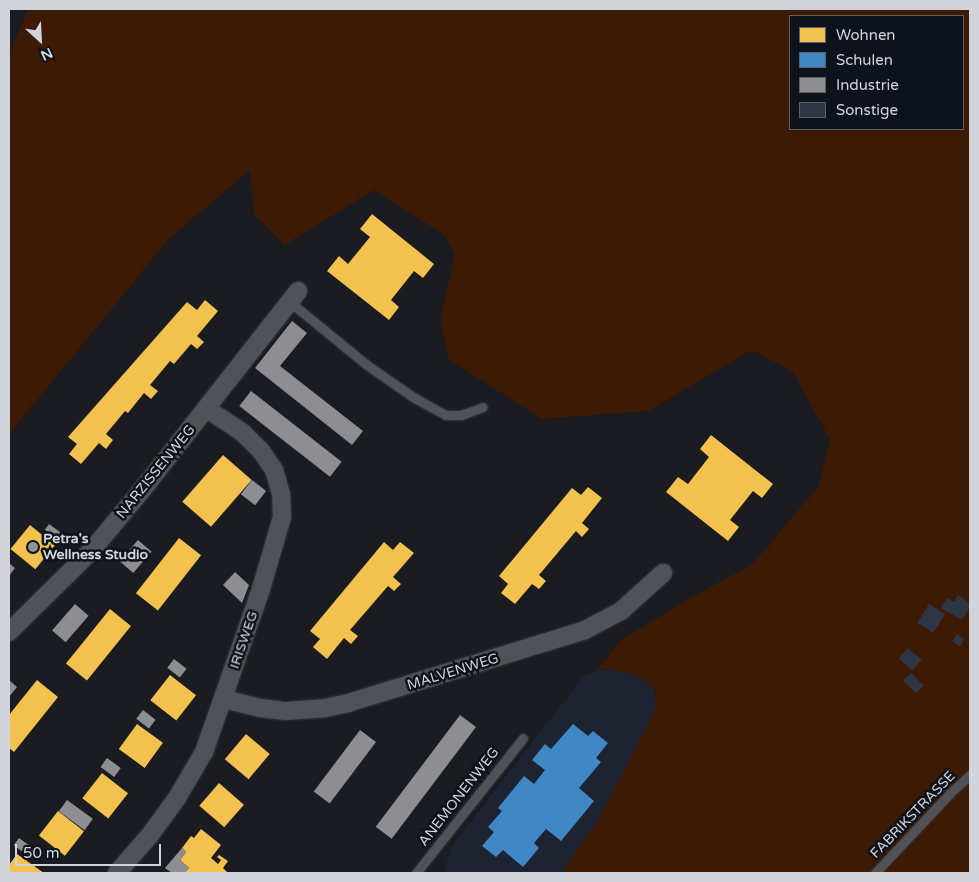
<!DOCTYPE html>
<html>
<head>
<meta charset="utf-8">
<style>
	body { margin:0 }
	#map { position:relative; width:979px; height:882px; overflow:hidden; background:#1a1c21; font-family:"Varela Round",sans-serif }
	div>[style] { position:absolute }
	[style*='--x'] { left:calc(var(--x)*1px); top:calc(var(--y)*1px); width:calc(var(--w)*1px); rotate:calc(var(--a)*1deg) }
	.built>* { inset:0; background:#1d2330 }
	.green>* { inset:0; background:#3c1a04 }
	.homes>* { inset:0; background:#f2c14e; transform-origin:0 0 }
	.schools>* { inset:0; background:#3f88c5 }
	.industry>* { inset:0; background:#8d8d92; transform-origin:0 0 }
	.building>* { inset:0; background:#2e3545; transform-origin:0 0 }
	.roads { filter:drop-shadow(0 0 1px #37383c) drop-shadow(0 0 1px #37383c) }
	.lane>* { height:9px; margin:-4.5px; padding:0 4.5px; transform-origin:4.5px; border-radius:4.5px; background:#505257 }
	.street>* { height:18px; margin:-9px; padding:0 9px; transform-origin:9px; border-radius:9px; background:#505257 }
	.dots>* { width:14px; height:14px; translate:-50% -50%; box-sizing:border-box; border:2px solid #0e121b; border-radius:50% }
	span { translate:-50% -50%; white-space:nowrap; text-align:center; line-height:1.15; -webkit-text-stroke:5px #0e121b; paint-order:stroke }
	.street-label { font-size:14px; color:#d1d4da }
	.poi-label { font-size:14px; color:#d1d4da; font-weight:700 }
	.left { translate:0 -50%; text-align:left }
	.frame { position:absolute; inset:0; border:10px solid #d1d4da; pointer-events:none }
	.legend { position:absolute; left:789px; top:15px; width:175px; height:115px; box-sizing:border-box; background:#0e121b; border:1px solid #5c6067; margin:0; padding:6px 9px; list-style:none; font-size:15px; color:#d1d4da }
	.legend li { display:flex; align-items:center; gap:10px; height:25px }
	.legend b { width:25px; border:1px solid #5c6067 }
	.north { position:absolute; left:15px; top:15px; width:50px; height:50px; -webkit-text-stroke:4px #0e121b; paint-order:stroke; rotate:155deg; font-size:14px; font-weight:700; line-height:20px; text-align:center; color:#d1d4da }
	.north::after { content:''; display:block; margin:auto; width:18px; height:22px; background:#d1d4da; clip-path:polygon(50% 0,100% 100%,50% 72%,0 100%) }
	.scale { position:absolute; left:15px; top:844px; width:146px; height:22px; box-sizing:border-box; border:2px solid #d1d4da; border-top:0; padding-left:6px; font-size:15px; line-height:18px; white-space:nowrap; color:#d1d4da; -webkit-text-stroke:4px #0e121b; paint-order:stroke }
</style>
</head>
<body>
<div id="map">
	<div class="built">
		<div style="clip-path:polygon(609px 669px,638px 676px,654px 689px,656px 709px,598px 821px,561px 873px,444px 873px,453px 844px,583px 677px,597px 670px)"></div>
	</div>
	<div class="green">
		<div style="clip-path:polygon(evenodd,28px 9px,970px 9px,970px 873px,561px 873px,598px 821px,656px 709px,654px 689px,638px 676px,609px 669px,597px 670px,620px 641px,685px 601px,753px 564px,819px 485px,830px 440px,793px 372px,752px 350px,648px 411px,541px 419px,449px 359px,440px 320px,455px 254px,444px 235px,374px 190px,285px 245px,254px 215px,250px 170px,170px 238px,9px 434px,9px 56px,28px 9px,790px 16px,963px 16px,963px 129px,790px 129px,790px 16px)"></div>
	</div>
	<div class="homes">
		<div style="clip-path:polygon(372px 214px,434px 264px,423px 278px,414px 271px,391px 300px,399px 307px,389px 320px,327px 271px,339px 256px,348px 264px,370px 237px,360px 229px)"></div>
		<div style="clip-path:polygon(205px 300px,218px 311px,197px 336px,204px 342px,197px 349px,191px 344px,174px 364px,170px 361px,150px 385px,158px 391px,151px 399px,144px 393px,128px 413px,125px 411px,106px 434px,113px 440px,106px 449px,99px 443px,81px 464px,69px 454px,77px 444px,68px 437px,187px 302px,197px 310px)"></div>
		<div style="clip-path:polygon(711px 435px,773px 484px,762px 498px,753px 491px,730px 520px,739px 527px,728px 541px,666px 492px,678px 477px,688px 484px,709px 457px,700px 449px)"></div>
		<div style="left:223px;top:455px;width:38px;height:62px;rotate:41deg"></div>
		<div style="clip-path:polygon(588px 487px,602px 498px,582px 523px,589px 529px,582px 537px,576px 531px,539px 575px,546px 581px,539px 589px,532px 584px,515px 604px,501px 593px,508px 584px,499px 576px,572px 488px,581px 495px)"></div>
		<div style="left:30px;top:525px;width:32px;height:31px;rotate:39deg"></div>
		<div style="left:179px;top:538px;width:28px;height:70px;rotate:38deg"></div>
		<div style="clip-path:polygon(384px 542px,393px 550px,400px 542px,414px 553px,393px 577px,401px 584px,394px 591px,388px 586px,350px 630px,358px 636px,351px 644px,344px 638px,327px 659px,313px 647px,320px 639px,310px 631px)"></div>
		<div style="left:110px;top:609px;width:27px;height:70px;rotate:39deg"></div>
		<div style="left:170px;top:675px;width:33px;height:32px;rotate:38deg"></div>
		<div style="clip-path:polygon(37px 680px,58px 697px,14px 752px,9px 748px,9px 715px)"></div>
		<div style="left:137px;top:724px;width:32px;height:31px;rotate:36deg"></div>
		<div style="left:246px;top:734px;width:31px;height:33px;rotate:40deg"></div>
		<div style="left:102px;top:773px;width:33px;height:32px;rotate:38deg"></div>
		<div style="left:219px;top:783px;width:33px;height:30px;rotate:41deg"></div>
		<div style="left:58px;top:811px;width:33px;height:31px;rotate:38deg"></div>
		<div style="clip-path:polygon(201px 829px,221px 845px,211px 858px,218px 864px,221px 860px,217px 857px,219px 855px,228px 861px,223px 868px,227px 872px,226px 873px,185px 872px,189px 868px,180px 860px,186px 852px,182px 848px,191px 836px,194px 838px)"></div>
		<div style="clip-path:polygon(17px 854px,44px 873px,9px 873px,9px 865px)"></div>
	</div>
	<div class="schools">
		<div style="clip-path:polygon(573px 724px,588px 736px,593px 731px,608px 743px,596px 758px,601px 762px,579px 788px,594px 801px,561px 841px,546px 829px,534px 843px,539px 848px,523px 867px,503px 850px,496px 857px,482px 846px,494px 832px,488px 827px,502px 811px,498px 808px,524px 776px,534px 784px,545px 770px,532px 760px,545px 744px,551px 749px)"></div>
	</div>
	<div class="industry">
		<div style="clip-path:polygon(292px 321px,307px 333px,280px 366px,363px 431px,352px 445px,255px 368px)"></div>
		<div style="left:251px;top:391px;width:115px;height:19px;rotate:38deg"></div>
		<div style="left:252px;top:480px;width:18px;height:18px;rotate:38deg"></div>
		<div style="left:49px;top:524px;width:14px;height:7px;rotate:36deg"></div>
		<div style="left:138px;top:540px;width:18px;height:28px;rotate:41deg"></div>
		<div style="clip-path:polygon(9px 563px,15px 568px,9px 576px)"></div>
		<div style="clip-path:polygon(235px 572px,249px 585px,242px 603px,223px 585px)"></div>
		<div style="left:75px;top:604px;width:18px;height:35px;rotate:41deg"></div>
		<div style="left:174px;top:659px;width:16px;height:11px;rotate:38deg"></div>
		<div style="clip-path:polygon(9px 680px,17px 687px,9px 697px)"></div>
		<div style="left:143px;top:710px;width:16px;height:11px;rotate:38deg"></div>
		<div style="left:460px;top:715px;width:20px;height:140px;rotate:37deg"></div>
		<div style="left:360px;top:730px;width:20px;height:77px;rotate:37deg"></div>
		<div style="left:107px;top:758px;width:17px;height:11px;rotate:36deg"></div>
		<div style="left:67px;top:800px;width:32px;height:14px;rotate:36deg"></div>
		<div style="left:19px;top:838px;width:19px;height:9px;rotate:36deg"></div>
		<div style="clip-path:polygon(182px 848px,186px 852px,180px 860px,189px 868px,185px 873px,172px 873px,165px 868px)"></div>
	</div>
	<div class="building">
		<div style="clip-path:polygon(958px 595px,970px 603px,970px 607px,962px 620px,941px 608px,947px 598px,954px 602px)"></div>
		<div style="left:929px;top:604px;width:19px;height:22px;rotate:32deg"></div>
		<div style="left:957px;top:634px;width:9px;height:9px;rotate:32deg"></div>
		<div style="left:908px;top:648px;width:18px;height:14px;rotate:41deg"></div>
		<div style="left:911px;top:673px;width:18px;height:11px;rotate:45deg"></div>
	</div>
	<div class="roads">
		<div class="lane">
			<div style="--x:290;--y:302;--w:99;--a:39.3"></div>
			<div style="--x:367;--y:365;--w:56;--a:34.8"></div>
			<div style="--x:413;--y:397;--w:37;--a:29"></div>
			<div style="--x:445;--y:415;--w:16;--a:0"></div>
			<div style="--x:461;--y:415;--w:23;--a:-20"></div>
			<div style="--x:416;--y:873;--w:172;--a:-51.6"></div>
			<div style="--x:875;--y:873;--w:110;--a:-46.8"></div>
			<div style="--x:950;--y:793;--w:27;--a:-42"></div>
		</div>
		<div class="street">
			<div style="--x:9;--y:632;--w:115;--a:-44.6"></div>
			<div style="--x:91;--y:551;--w:80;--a:-50.1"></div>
			<div style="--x:142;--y:490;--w:253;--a:-51.9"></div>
			<div style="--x:224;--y:699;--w:37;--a:14"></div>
			<div style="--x:260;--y:708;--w:26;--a:7"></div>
			<div style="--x:286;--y:711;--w:39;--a:-4"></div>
			<div style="--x:325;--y:708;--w:24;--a:-12"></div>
			<div style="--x:348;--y:703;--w:248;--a:-17.1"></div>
			<div style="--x:585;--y:630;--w:41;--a:-27.8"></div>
			<div style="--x:621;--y:611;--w:57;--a:-42.1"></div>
			<div style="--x:117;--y:873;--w:50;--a:-49"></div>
			<div style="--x:150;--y:835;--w:46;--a:-53.9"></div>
			<div style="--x:177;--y:798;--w:53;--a:-59.6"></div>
			<div style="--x:204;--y:752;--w:173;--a:-70.7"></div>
			<div style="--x:261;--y:589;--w:75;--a:-73.7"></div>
			<div style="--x:282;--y:517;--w:23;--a:-92"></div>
			<div style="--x:281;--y:494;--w:25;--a:-106"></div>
			<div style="--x:274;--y:470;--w:23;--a:-124"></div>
			<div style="--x:261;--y:451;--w:27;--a:-135"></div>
			<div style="--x:242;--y:432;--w:42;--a:-146.7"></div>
		</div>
	</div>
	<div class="dots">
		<div style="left:33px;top:547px;background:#919499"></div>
	</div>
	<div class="street-label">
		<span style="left:156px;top:472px;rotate:-51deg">NARZISSENWEG</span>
		<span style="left:244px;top:640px;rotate:-71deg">IRISWEG</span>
		<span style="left:453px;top:672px;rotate:-17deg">MALVENWEG</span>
		<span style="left:459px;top:797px;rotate:-52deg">ANEMONENWEG</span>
		<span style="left:913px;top:815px;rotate:-46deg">FABRIKSTRASSE</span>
	</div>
	<div class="poi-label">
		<span class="left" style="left:43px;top:547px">Petra's<br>Wellness Studio</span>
	</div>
	<div class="frame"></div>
	<ul class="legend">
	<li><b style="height:14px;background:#f2c14e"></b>Wohnen</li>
	<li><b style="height:14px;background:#3f88c5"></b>Schulen</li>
	<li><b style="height:14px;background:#8d8d92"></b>Industrie</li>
	<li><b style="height:14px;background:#2e3545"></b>Sonstige</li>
	</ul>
	<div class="north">N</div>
	<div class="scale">50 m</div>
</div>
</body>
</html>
